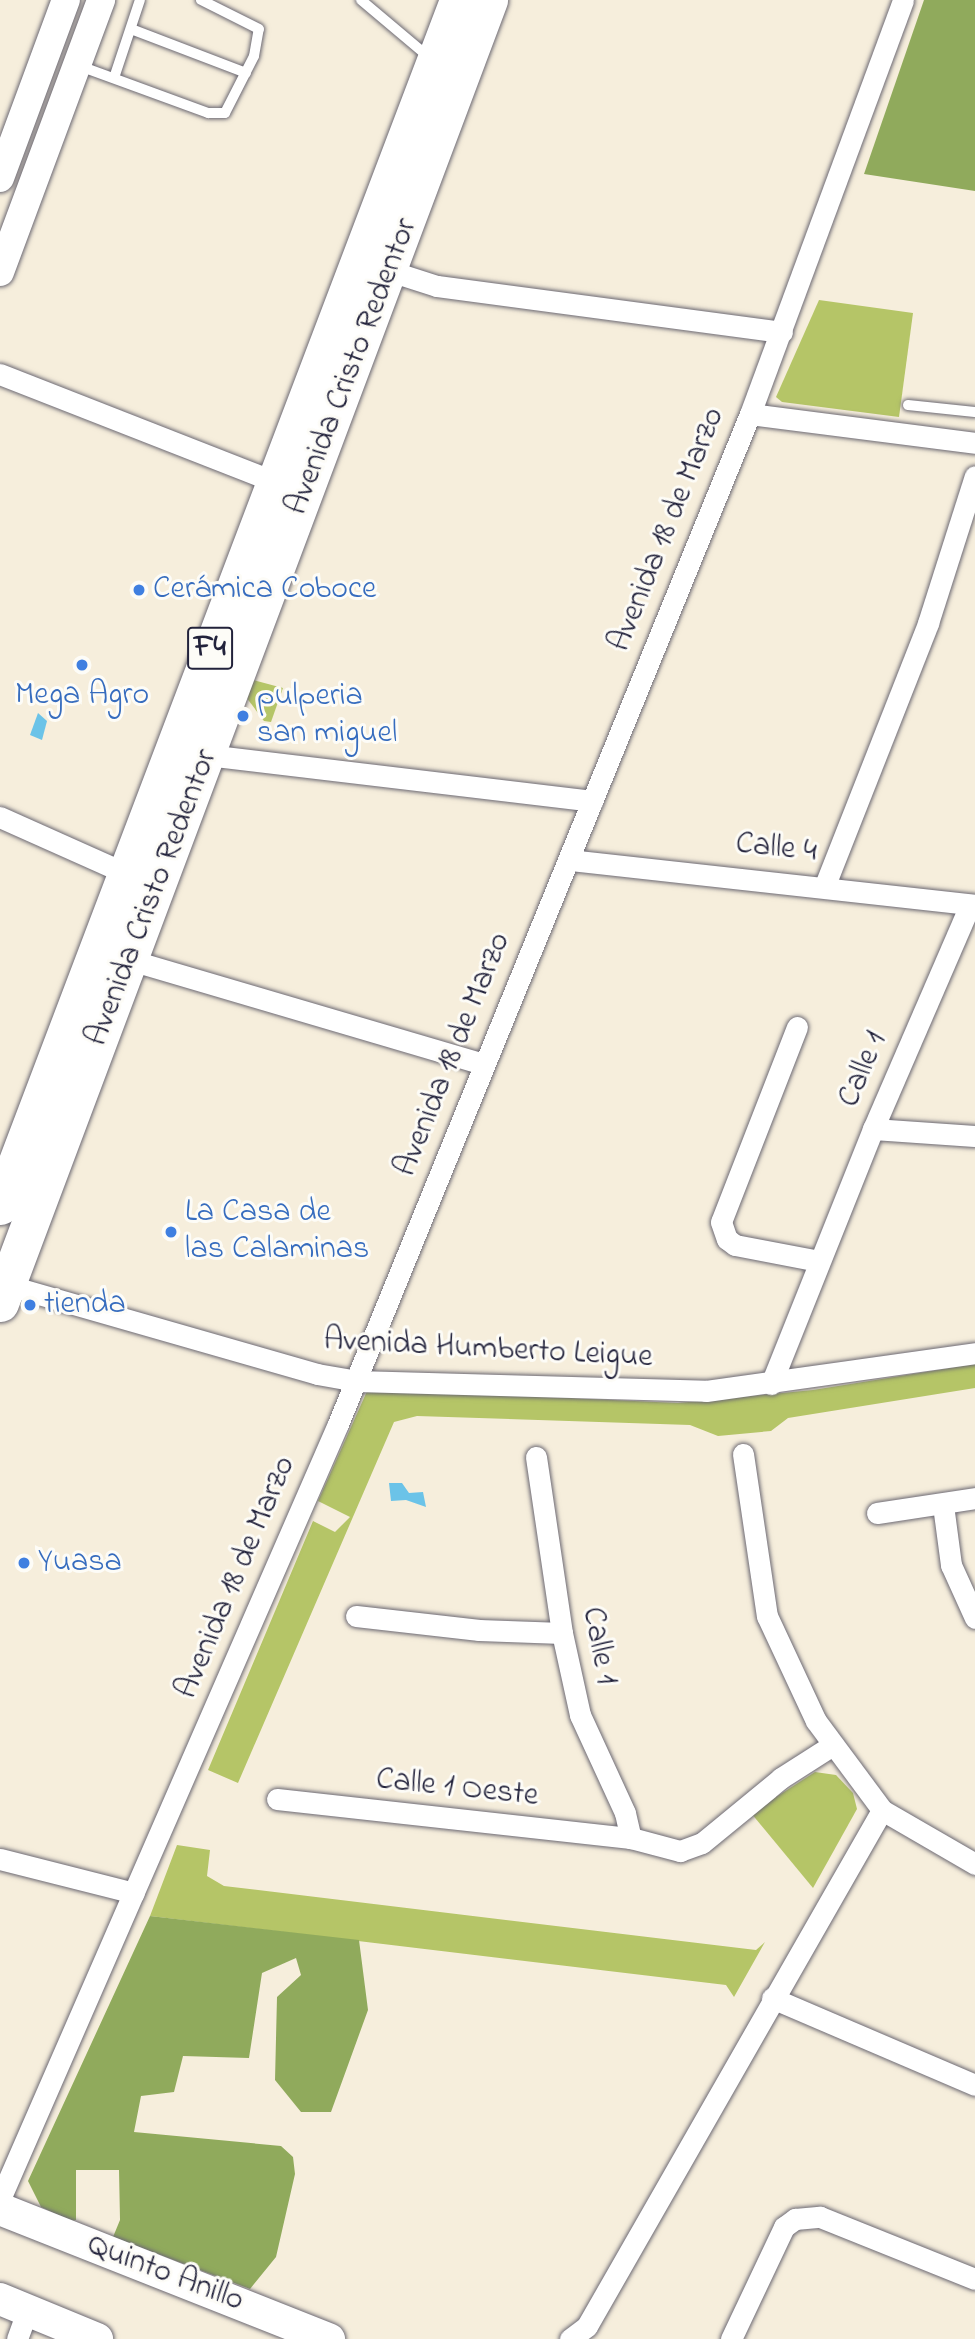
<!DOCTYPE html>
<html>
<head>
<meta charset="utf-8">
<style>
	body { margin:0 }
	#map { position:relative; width:975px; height:2339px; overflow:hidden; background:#f6eedc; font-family:"Indie Flower",sans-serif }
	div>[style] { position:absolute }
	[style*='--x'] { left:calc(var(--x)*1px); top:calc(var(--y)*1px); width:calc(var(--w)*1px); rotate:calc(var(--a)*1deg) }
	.green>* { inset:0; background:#b5c567 }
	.forest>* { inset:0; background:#90aa5c }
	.water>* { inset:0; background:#6bc3e8 }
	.roads { filter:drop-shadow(0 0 2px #6c6973) drop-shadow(0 0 2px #6c6973) }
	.service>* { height:10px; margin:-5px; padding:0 5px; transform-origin:5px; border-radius:5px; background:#fff }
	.minor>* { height:21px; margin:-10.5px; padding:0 10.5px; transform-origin:10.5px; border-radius:10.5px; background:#fff }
	.tertiary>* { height:28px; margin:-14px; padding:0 14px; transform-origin:14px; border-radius:14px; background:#fff }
	.secondary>* { height:32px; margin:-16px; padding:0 16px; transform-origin:16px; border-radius:16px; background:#fff }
	.trunk>* { height:37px; margin:-18.5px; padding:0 18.5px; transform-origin:18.5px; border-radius:18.5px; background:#fff }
	.dots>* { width:19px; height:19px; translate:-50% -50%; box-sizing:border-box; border:4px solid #fdfcf7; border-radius:50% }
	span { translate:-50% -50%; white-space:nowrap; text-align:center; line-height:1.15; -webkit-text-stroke:6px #fdfcf7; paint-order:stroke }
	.shield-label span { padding:2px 5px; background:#fdfcf7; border:2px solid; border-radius:5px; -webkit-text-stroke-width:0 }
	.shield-label { font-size:30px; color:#22223b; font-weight:700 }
	.street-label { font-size:32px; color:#22223b }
	.shop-label { font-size:32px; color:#366cbe }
	.left { translate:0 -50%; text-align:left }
</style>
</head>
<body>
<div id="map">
	<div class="green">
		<div style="clip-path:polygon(819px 300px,913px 313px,899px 417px,782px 402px,776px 397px)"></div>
		<div style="clip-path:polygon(253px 680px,283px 688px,271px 722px,264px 721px,246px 697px)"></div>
		<div style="clip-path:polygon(975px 1364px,975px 1388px,788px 1418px,771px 1431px,718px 1436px,690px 1425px,417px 1416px,394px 1422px,238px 1783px,208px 1770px,313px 1521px,335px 1532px,350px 1517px,318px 1501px,368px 1389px,678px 1403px,813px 1390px)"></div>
		<div style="clip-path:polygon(815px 1772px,836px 1775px,853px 1793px,857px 1809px,813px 1888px,751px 1813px)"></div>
		<div style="clip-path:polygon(177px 1845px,210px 1850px,207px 1876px,224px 1886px,756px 1950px,765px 1942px,734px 1997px,726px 1985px,150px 1916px)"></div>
	</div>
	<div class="forest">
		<div style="clip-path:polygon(924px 0,975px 0,975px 191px,864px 174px)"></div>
		<div style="clip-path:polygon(150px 1916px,359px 1940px,368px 2010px,331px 2112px,301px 2112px,275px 2080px,277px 1997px,301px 1975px,296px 1958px,262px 1973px,249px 2058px,183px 2056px,174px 2092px,141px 2096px,134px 2132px,281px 2146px,293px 2157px,295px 2174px,276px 2257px,250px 2289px,113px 2237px,120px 2220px,119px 2170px,76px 2170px,76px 2220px,71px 2221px,41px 2207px,28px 2181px)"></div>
	</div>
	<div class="water">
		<div style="clip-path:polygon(38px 713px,47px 721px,42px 740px,30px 735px)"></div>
		<div style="clip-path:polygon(389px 1483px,402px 1483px,409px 1493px,423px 1492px,426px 1507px,406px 1500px,391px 1501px)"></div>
	</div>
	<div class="roads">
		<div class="service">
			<div style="--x:361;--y:0;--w:82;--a:40.1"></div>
			<div style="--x:131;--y:29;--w:123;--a:20.9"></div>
			<div style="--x:77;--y:65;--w:140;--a:20.1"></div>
			<div style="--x:208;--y:113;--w:17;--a:0"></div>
			<div style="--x:225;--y:113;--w:64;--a:-63"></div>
			<div style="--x:254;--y:56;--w:27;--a:-80"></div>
			<div style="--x:259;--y:29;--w:65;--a:-153.4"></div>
			<div style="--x:114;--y:78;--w:82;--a:-71.6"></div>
			<div style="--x:908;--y:405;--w:67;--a:6"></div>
		</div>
		<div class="minor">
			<div style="--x:390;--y:271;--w:49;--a:17.7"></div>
			<div style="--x:437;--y:286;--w:348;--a:7.6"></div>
			<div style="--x:0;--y:374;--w:293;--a:21.4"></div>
			<div style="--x:750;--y:414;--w:227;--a:7.3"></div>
			<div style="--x:207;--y:755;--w:388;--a:6.8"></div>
			<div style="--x:0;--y:817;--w:137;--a:24.1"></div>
			<div style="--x:570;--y:860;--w:407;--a:6.3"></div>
			<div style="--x:825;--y:885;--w:282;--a:-68.5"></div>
			<div style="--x:928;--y:623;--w:154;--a:-72.3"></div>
			<div style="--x:130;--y:960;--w:368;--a:16.4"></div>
			<div style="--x:797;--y:1027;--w:209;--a:111.3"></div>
			<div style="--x:721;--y:1222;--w:18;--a:71"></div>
			<div style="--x:727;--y:1239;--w:10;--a:37"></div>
			<div style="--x:735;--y:1245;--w:86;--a:10.8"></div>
			<div style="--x:873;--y:1129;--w:102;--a:3.9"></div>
			<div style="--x:7;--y:1285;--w:323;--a:16"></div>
			<div style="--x:317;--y:1374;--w:40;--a:10"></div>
			<div style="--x:356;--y:1381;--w:350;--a:1.6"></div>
			<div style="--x:706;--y:1391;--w:272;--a:-8"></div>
			<div style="--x:771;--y:1384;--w:275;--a:-68.2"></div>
			<div style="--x:873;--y:1129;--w:244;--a:-66.6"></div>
			<div style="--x:743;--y:1454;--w:164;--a:81.6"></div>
			<div style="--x:767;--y:1616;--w:116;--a:65"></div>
			<div style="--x:816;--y:1721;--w:111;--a:53.4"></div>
			<div style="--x:882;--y:1810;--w:108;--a:30.1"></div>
			<div style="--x:536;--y:1457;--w:178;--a:81.6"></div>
			<div style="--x:562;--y:1633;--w:84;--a:77.6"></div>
			<div style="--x:580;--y:1715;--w:108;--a:65.3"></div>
			<div style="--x:625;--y:1813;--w:26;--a:77"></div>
			<div style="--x:943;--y:1505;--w:61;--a:82.4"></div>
			<div style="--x:951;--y:1565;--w:58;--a:65.6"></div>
			<div style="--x:877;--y:1513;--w:99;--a:-8.7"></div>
			<div style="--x:356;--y:1616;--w:124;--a:6.5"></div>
			<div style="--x:479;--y:1630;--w:83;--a:2.1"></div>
			<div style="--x:277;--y:1799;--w:356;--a:6.3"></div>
			<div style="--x:631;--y:1838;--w:51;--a:14.9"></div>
			<div style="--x:680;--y:1851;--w:23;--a:-20"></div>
			<div style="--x:702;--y:1843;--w:102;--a:-39.4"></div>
			<div style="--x:781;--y:1778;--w:59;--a:-32.6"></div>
			<div style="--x:0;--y:1859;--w:138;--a:14.2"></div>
			<div style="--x:772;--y:1998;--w:221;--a:23.2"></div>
			<div style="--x:0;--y:2199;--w:845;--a:-66.44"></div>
			<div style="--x:338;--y:1424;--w:1091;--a:-67.81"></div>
			<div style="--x:750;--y:414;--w:441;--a:-69.7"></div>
			<div style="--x:17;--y:2339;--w:32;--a:-70"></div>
			<div style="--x:570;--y:2339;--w:21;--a:-37"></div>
			<div style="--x:587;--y:2326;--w:594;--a:-60.24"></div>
			<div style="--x:731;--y:2339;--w:124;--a:-64.7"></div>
			<div style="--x:784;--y:2227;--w:14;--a:-36"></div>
			<div style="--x:795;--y:2219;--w:25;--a:-5"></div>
			<div style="--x:820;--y:2217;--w:167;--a:21.8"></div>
		</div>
		<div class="tertiary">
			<div style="--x:0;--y:178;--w:190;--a:-69.7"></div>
			<div style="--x:0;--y:272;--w:290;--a:-69.6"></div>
		</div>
		<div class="secondary">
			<div style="--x:0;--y:2209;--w:354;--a:21.6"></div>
			<div style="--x:0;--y:2299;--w:105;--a:22.4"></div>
		</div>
		<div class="trunk">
			<div style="--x:0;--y:1206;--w:1290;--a:-69.2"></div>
			<div style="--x:0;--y:1303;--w:1392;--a:-69.43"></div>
		</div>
	</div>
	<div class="dots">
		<div style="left:139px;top:590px;background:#3f7fe0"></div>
		<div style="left:82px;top:665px;background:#3f7fe0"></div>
		<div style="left:243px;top:716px;background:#3f7fe0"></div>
		<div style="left:171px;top:1232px;background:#3f7fe0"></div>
		<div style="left:30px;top:1305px;background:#3f7fe0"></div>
		<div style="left:24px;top:1563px;background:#3f7fe0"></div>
	</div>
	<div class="shield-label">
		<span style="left:210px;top:648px">F4</span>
	</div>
	<div class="street-label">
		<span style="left:353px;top:367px;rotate:-69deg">Avenida Cristo Redentor</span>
		<span style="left:668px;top:530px;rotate:-68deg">Avenida 18 de Marzo</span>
		<span style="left:776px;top:849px;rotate:6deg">Calle 4</span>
		<span style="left:153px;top:898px;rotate:-69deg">Avenida Cristo Redentor</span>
		<span style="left:454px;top:1055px;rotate:-68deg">Avenida 18 de Marzo</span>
		<span style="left:864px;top:1070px;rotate:-67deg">Calle 1</span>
		<span style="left:488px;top:1350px;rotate:3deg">Avenida Humberto Leigue</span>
		<span style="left:237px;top:1578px;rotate:-67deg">Avenida 18 de Marzo</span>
		<span style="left:598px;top:1646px;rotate:79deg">Calle 1</span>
		<span style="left:457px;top:1789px;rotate:6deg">Calle 1 Oeste</span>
		<span style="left:165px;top:2274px;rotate:21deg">Quinto Anillo</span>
	</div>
	<div class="shop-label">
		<span class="left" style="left:153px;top:590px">Cerámica Coboce</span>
		<span style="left:82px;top:696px">Mega Agro</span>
		<span class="left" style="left:257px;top:716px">pulperia<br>san miguel</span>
		<span class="left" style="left:185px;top:1232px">La Casa de<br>las Calaminas</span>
		<span class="left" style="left:44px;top:1305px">tienda</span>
		<span class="left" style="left:38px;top:1563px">Yuasa</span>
	</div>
</div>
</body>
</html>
